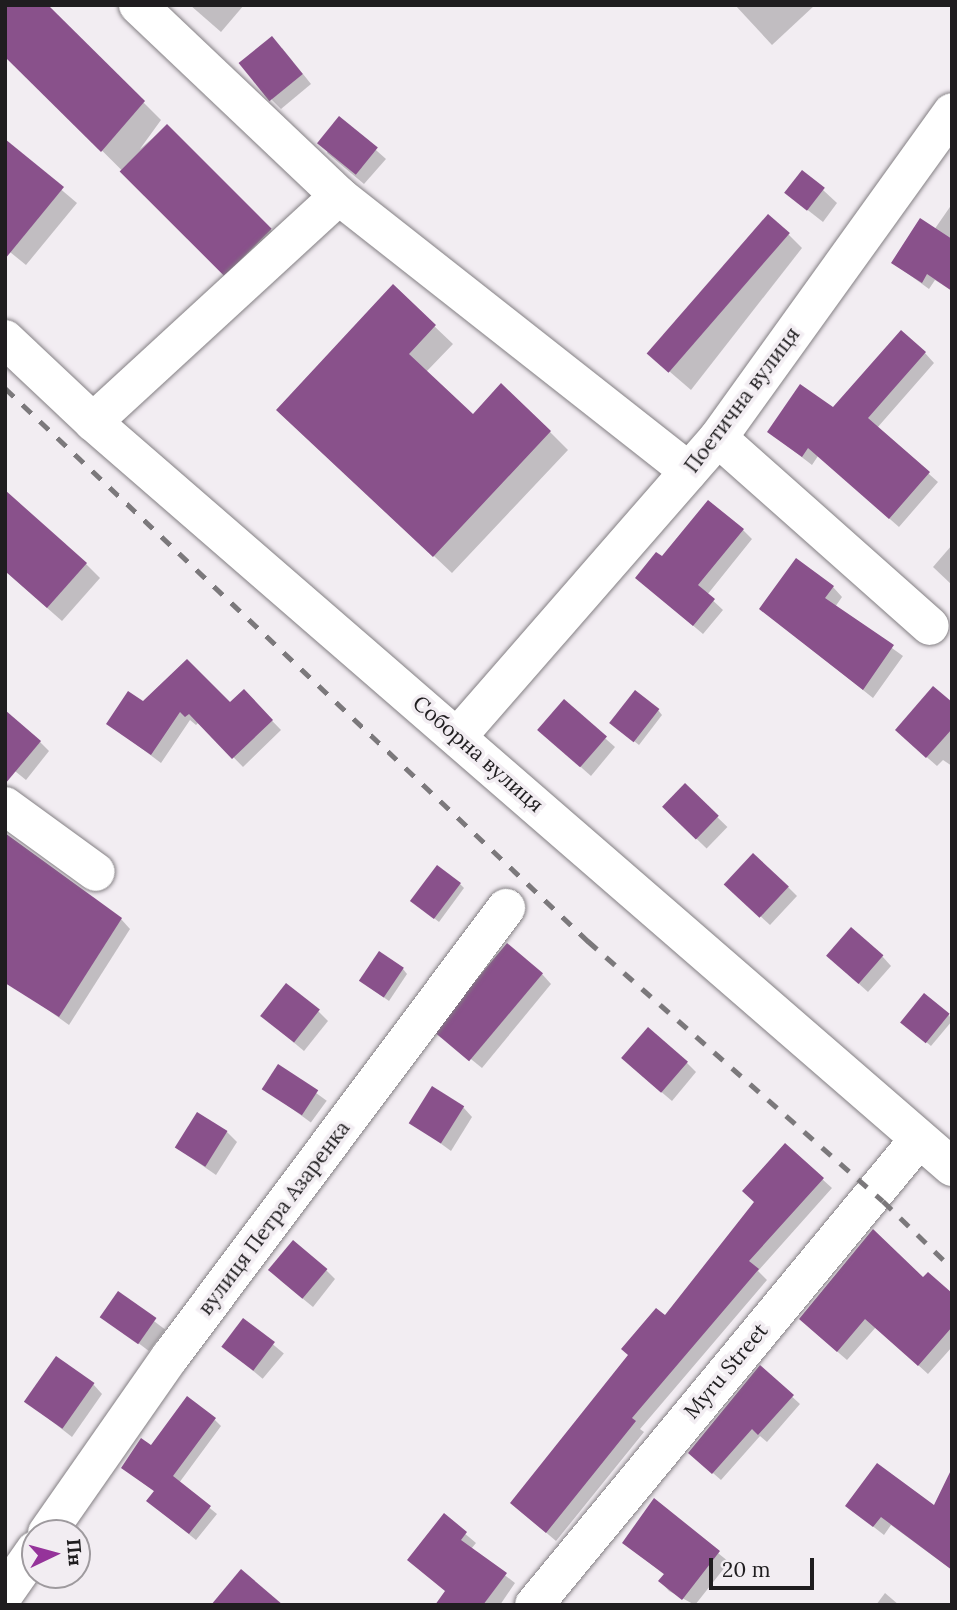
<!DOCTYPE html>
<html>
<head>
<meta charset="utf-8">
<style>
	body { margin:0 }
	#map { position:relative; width:957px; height:1610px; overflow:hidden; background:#f2edf2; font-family:Lora,serif }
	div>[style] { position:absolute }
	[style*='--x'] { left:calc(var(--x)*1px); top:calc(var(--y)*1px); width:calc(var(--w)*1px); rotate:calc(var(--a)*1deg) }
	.shadow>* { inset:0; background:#0003; transform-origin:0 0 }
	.building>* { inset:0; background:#89518b; transform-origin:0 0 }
	.roads { filter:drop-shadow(0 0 2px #837f83) drop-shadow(0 0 2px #837f83) }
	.minor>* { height:38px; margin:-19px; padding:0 19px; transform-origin:19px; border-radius:19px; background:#fff }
	.rail>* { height:5px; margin-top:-2.5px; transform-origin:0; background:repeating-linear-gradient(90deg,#7b787b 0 12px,transparent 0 24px) }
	span { translate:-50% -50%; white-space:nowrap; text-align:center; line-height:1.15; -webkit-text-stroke:7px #f2edf2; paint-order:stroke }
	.street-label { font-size:21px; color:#1f1d1f }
	.frame { position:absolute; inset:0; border:7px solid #1f1d1f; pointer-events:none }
	.north { position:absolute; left:21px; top:1519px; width:70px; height:70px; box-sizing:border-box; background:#f2edf2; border:2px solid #9e9a9e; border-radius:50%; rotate:85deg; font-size:19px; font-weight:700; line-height:28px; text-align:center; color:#1f1d1f }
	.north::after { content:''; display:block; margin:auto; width:24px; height:32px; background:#95339a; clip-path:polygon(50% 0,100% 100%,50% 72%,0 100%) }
	.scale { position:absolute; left:709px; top:1558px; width:105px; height:32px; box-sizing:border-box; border:4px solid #1f1d1f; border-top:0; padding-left:9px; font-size:21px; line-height:24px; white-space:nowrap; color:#1f1d1f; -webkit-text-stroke:5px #f2edf2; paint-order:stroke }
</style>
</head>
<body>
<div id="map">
	<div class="shadow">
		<div style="clip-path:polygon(46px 5px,161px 120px,140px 149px,167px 126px,288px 247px,242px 290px,5px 54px)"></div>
		<div style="clip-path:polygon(190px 5px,244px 5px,221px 32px)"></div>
		<div style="clip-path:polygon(735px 5px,815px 5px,772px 45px)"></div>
		<div style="clip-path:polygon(282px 48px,311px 84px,281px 109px,272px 100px)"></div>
		<div style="clip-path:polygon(340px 118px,386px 159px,364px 184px,327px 153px)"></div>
		<div style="clip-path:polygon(5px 142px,77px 203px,26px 265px,5px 248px)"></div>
		<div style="clip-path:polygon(823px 190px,837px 203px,823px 222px,786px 193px)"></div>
		<div style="clip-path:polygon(952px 204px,952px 291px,935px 280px,929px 289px,893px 263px,934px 230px)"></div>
		<div style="clip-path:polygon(788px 234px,802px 248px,691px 390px,655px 359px)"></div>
		<div style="clip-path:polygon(393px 287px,453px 344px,426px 372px,473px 416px,550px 432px,568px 450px,452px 573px,297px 427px)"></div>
		<div style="clip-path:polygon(925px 353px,934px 363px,877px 428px,938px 482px,899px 527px,818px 456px,812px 465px,769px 432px,834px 409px)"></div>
		<div style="clip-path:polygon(743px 530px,752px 539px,707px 595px,723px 610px,703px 634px,637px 578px,662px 559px)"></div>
		<div style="clip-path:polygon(952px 545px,952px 585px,933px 567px)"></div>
		<div style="clip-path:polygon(86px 564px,100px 578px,62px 621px,5px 571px)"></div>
		<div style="clip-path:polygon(833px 587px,842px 597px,835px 607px,903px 656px,873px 698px,761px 609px)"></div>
		<div style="clip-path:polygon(244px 692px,281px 730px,243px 767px,199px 722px,196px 725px,190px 720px,161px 763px,109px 724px,144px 704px,230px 705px)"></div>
		<div style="clip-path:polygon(952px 701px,952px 766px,943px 760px,937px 766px,906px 739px)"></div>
		<div style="clip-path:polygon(564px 702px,615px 747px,591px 776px,549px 739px)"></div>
		<div style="clip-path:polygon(658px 710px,662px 715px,639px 745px,616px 727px)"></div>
		<div style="clip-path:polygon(40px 742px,49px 751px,26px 780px,5px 763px)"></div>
		<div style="left:685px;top:786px;width:59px;height:30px;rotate:44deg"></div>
		<div style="clip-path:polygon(460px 884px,464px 888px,439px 922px,417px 905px)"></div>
		<div style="clip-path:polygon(788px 887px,797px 896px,770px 925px,736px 894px)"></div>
		<div style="clip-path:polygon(121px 919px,130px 929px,69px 1025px,5px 979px)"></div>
		<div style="clip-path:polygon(882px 956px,891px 966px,868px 992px,838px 965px)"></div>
		<div style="clip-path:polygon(403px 969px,407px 974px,389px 1001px,366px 985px)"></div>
		<div style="clip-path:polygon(542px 974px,551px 984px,482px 1068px,441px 1035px)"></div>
		<div style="clip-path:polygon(318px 1011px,328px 1021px,304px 1051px,262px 1016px)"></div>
		<div style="clip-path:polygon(949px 1015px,952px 1021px,931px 1046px,907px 1026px)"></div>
		<div style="clip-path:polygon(687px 1063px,696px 1072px,672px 1101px,632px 1067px)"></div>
		<div style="left:279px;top:1066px;width:59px;height:27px;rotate:36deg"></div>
		<div style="clip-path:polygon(463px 1107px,472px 1117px,451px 1151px,411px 1122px)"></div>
		<div style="clip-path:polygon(227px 1132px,237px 1142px,216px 1175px,177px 1148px)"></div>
		<div style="clip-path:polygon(822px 1179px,832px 1188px,758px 1271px,767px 1280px,640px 1429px,644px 1432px,556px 1541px,522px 1512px,630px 1355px,665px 1318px)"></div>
		<div style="clip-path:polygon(326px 1270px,335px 1279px,313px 1307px,280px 1280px)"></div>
		<div style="clip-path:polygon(923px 1280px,952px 1295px,952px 1347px,928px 1374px,876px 1327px,847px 1360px,810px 1328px)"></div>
		<div style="left:118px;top:1294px;width:59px;height:27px;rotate:37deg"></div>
		<div style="left:244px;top:1320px;width:52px;height:33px;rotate:40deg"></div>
		<div style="clip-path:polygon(761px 1368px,800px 1404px,767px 1442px,760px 1436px,721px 1480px,698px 1460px)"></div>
		<div style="clip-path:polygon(93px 1384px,102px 1394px,72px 1437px,26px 1401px)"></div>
		<div style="clip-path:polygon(215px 1420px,221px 1426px,179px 1483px,217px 1514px,196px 1540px,155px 1507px,155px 1492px,123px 1468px,152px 1447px)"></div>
		<div style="clip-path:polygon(952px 1472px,952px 1570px,891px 1525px,884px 1535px,847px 1506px,934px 1508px)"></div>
		<div style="clip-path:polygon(654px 1501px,729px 1562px,695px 1605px,669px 1591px,660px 1581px,665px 1575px,624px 1543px)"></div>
		<div style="clip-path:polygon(444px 1516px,476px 1543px,471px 1549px,515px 1583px,500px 1605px,438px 1605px,447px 1592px)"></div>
		<div style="clip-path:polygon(885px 1593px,899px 1605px,876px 1605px)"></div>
	</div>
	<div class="building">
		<div style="clip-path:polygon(5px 5px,48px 5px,145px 101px,101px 152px,5px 57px)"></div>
		<div style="left:272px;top:36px;width:49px;height:43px;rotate:51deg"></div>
		<div style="left:339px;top:116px;width:50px;height:35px;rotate:39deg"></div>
		<div style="left:167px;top:124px;width:148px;height:67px;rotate:45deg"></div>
		<div style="clip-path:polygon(5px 139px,64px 187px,5px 259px)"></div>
		<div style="left:802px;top:170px;width:29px;height:29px;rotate:38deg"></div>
		<div style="left:768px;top:214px;width:29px;height:185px;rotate:41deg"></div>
		<div style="clip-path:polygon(920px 218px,952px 239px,952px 291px,927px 274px,922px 283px,891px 263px)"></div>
		<div style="clip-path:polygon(393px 284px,436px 325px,409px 354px,473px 414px,501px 383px,551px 431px,433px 557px,276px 410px)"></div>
		<div style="clip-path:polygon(901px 330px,926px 352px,868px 418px,930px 472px,889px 519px,808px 448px,802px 457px,767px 432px,800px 384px,833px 407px)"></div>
		<div style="clip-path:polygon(5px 490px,87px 563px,47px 608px,5px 571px)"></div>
		<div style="clip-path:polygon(708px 500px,744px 529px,698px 585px,715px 599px,693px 626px,635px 578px,656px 552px,662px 556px)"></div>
		<div style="clip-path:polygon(796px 558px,834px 586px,825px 598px,894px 645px,863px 690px,759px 609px)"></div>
		<div style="clip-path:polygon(187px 659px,230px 702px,244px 689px,273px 720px,232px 759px,189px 714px,185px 717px,180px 712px,151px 755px,106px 724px,128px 691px,143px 701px)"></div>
		<div style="clip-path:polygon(933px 686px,952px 702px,952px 729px,926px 758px,895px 730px)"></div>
		<div style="left:635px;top:690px;width:31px;height:42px;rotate:38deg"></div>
		<div style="left:564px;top:699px;width:57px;height:41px;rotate:41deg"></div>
		<div style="clip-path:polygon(5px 710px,41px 741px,5px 784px)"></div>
		<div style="left:685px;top:783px;width:47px;height:33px;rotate:44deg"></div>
		<div style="clip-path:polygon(5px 833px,122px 918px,59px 1017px,5px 983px)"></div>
		<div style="left:753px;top:853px;width:49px;height:43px;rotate:43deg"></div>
		<div style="left:437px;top:865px;width:30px;height:45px;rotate:37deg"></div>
		<div style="left:851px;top:927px;width:43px;height:38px;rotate:41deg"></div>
		<div style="left:507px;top:943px;width:47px;height:115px;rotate:40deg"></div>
		<div style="left:379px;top:951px;width:30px;height:36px;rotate:34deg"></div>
		<div style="left:286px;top:983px;width:43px;height:42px;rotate:38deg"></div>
		<div style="left:924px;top:993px;width:33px;height:38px;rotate:39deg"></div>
		<div style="left:648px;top:1027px;width:53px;height:41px;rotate:41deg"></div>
		<div style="left:278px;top:1064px;width:48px;height:30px;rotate:33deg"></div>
		<div style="left:432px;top:1086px;width:38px;height:44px;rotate:32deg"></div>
		<div style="left:197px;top:1112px;width:36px;height:42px;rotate:32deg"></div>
		<div style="clip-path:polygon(785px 1143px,824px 1178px,749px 1261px,759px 1269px,632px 1418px,636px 1421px,546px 1533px,510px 1503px,628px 1355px,621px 1349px,656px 1308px,665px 1315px,754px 1202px,742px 1191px)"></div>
		<div style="clip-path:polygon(873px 1229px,923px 1277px,928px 1272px,952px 1293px,952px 1327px,918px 1366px,865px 1319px,837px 1352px,799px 1319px)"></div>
		<div style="left:293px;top:1240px;width:45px;height:39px;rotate:40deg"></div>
		<div style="left:118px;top:1291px;width:47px;height:32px;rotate:35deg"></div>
		<div style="left:243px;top:1318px;width:40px;height:36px;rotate:37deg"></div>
		<div style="left:56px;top:1356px;width:47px;height:56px;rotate:35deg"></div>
		<div style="clip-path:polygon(760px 1365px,794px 1395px,758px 1435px,752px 1429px,712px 1474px,688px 1453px)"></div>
		<div style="clip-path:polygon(187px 1396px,216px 1418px,173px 1476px,211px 1506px,189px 1534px,146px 1501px,154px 1491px,121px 1468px,141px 1438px,151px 1445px)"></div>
		<div style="clip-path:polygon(877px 1463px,934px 1505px,952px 1468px,952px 1570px,881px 1517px,873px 1527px,845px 1506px)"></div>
		<div style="clip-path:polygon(654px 1498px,720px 1551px,682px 1600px,658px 1581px,664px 1574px,622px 1543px)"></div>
		<div style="clip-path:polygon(444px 1513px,467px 1532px,461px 1540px,507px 1573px,483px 1605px,435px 1605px,445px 1591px,407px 1560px)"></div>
		<div style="clip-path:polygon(241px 1569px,283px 1605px,211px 1605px)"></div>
	</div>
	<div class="roads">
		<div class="minor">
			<div style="--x:138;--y:5;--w:277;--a:43.5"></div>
			<div style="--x:339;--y:196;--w:445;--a:38.2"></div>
			<div style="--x:5;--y:339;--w:121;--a:43.3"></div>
			<div style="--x:93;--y:422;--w:1137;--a:40.93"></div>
			<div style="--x:93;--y:422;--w:334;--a:-42.6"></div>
			<div style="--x:718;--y:438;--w:283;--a:41.6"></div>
			<div style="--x:458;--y:736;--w:395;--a:-48.9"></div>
			<div style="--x:718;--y:438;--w:401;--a:-54.3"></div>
			<div style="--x:5;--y:806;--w:112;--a:36"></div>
			<div style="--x:47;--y:1533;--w:215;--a:-55.1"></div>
			<div style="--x:170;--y:1357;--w:561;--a:-53.19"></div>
			<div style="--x:5;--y:1593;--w:52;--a:-55.1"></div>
			<div style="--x:534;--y:1605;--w:604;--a:-50.44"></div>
		</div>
	</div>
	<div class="rail">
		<div style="--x:5;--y:388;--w:804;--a:43.49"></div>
		<div style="--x:588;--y:941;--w:393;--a:41.4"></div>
		<div style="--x:883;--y:1201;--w:96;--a:44.2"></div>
	</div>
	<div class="street-label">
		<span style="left:742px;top:400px;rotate:-53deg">Поетична вулиця</span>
		<span style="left:478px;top:754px;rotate:41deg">Соборна вулиця</span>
		<span style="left:274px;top:1218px;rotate:-53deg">вулиця Петра Азаренка</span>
		<span style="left:726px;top:1371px;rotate:-50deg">Myru Street</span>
	</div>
	<div class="frame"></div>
	<div class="north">Пн</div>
	<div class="scale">20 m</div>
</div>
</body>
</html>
